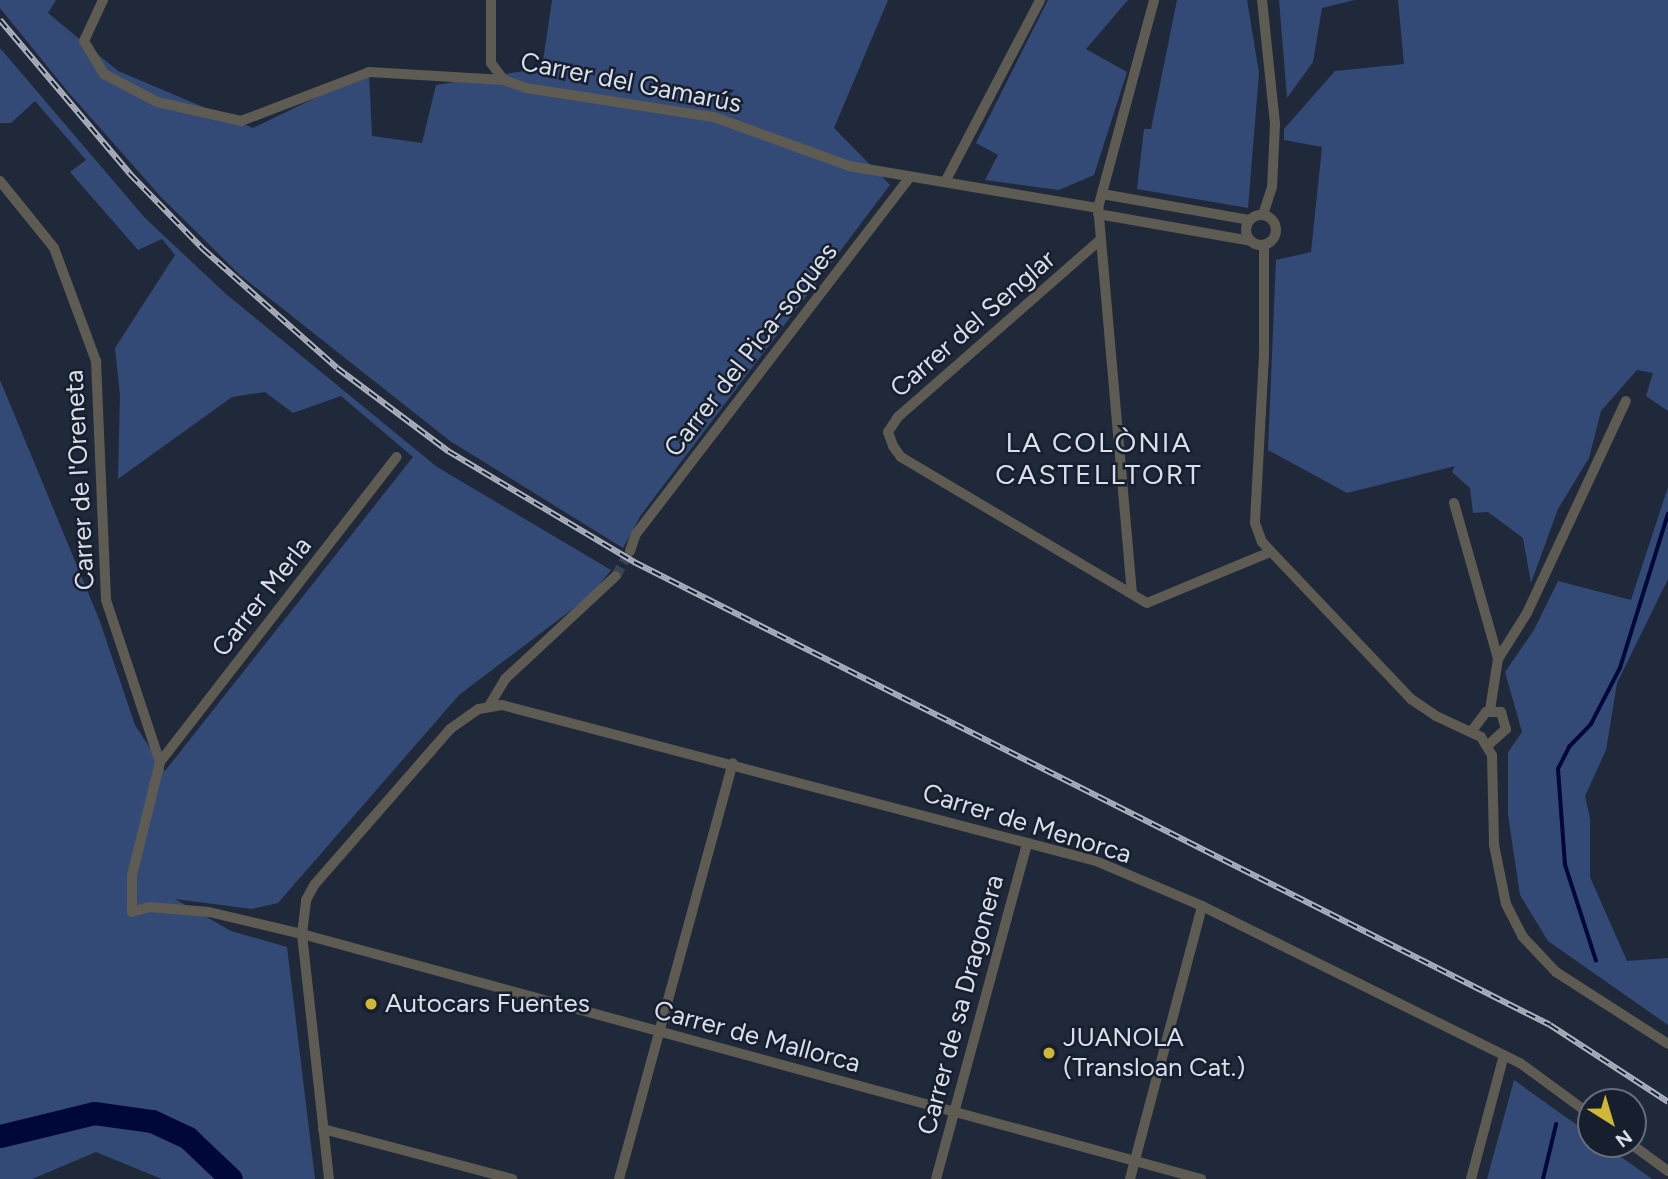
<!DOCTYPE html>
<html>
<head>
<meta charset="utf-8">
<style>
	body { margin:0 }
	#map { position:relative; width:1668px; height:1179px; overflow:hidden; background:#202939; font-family:Figtree,sans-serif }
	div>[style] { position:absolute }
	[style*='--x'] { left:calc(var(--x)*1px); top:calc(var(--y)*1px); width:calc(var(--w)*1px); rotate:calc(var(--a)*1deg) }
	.green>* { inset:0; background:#344a76 }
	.stream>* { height:3.5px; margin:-1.75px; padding:0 1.75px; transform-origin:1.75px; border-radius:1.75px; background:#000839 }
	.river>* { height:23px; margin:-11.5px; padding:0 11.5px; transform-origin:11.5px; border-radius:11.5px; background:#000839 }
	.minor-tunnel>* { height:10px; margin-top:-5px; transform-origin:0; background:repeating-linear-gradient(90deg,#3c4454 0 10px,transparent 0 15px) }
	.minor>* { height:10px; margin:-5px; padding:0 5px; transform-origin:5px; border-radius:5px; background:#5d5b52 }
	.minor>.ring { margin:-5px; padding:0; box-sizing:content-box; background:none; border:10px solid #5d5b52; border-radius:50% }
	.rail>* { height:6px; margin-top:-3px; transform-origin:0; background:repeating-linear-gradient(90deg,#171f2f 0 10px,#acb2bf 0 20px); box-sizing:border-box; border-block:2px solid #acb2bf }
	.dots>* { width:19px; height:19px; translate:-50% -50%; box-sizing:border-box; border:4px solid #171f2f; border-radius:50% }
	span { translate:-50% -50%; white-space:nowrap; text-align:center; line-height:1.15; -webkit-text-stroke:5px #171f2f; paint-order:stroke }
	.street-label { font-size:26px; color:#d9dfea }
	.poi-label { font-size:26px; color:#d9dfea }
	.left { translate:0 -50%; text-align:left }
	.neighbourhood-label { font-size:28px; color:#d9dfea; letter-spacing:2px }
	.north { position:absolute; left:1577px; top:1088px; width:70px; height:70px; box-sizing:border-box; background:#171f2f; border:2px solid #656c7a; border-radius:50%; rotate:143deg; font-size:19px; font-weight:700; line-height:28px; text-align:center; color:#d9dfea }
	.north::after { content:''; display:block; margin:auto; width:24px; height:32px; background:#d1b736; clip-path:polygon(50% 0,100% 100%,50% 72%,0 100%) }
</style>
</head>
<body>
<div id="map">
	<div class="green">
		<div style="clip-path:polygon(0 0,56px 0,48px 13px,118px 71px,253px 128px,369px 72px,372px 136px,422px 143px,436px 85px,542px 68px,552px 0,888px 0,834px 128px,890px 185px,641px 515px,623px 548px,450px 441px,240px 275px,161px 197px,69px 93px,0 8px)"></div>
		<div style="clip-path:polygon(1048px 0,1128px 0,1086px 49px,1127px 72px,1094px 175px,1059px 190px,985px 180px,998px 155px,976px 143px)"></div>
		<div style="clip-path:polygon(1177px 0,1247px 0,1259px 73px,1248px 208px,1137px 189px,1144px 129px,1151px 129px)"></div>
		<div style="clip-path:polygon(1279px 0,1355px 0,1322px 8px,1313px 62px,1287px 98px)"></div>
		<div style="clip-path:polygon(1398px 0,1668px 0,1668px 411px,1646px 396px,1653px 373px,1637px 370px,1601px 411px,1589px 458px,1558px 509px,1531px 583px,1523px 538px,1488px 512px,1473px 513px,1470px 488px,1452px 472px,1455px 466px,1347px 493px,1268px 450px,1276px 260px,1311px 252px,1322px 147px,1284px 140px,1284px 129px,1335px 71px,1404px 64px)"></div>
		<div style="clip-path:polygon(0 48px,145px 218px,226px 294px,437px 467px,611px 570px,591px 595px,459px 695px,278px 903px,252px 909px,175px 899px,231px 931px,287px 947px,315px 1179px,162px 1179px,96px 1152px,32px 1179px,0 1179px,0 380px,99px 619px,135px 725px,165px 771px,413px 457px,341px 396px,293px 413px,265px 392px,232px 397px,118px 479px,120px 395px,115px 348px,175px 255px,162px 239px,138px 250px,70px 172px,86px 160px,35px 101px,11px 123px,0 123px)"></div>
		<div style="clip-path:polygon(1668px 487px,1668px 579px,1617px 683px,1606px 750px,1585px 796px,1590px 818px,1590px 877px,1627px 961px,1668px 958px,1668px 1025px,1548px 941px,1520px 895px,1508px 815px,1508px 752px,1522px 732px,1505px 672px,1534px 630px,1558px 581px,1631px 600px)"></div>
		<div style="clip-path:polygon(1514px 1080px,1591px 1135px,1591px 1144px,1603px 1144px,1652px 1179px,1487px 1179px)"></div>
	</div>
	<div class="stream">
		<div style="--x:1596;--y:961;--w:101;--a:-107.9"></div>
		<div style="--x:1565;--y:865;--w:96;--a:-94.2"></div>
		<div style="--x:1558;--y:769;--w:25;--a:-63"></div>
		<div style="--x:1569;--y:747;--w:32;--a:-46"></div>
		<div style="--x:1591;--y:724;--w:63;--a:-62.6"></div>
		<div style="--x:1620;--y:668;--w:161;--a:-72.7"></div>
		<div style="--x:1543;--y:1179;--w:56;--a:-76.5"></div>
	</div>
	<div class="river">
		<div style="--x:0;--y:1136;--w:97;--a:-13.7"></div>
		<div style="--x:94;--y:1113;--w:59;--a:7.9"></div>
		<div style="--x:152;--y:1121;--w:40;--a:25"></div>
		<div style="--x:188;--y:1138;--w:59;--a:43.6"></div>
	</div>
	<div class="minor-tunnel">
		<div style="--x:616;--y:576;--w:29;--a:-61"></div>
	</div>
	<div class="minor">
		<div style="--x:103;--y:0;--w:45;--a:114.9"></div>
		<div style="--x:84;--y:41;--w:39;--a:59"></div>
		<div style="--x:104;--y:74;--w:60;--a:27.8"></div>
		<div style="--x:157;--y:102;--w:86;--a:12.7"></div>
		<div style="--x:241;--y:121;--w:137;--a:-20.9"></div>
		<div style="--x:369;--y:72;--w:135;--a:3.4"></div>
		<div style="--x:491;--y:0;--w:63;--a:90"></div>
		<div style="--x:491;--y:63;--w:21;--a:53"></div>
		<div style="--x:504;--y:80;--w:23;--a:20"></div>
		<div style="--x:526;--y:88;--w:190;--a:8.8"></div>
		<div style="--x:714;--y:117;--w:144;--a:19.9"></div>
		<div style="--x:849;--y:166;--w:253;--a:9.6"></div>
		<div style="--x:1262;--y:0;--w:125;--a:84"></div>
		<div style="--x:1275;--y:124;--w:63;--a:92.7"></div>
		<div style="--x:1272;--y:187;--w:28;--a:108"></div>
		<div style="--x:0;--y:181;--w:86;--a:51.1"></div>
		<div style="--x:54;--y:248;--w:121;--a:69.6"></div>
		<div style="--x:96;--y:361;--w:239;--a:87.6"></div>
		<div style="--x:106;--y:600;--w:171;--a:71.6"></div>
		<div style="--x:160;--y:762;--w:116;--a:103.9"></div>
		<div style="--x:132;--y:875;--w:37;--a:90"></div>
		<div style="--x:132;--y:912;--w:18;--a:-16"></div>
		<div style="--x:149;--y:907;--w:60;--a:4.8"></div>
		<div style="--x:209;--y:912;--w:96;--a:13.3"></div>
		<div style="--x:302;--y:934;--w:932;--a:15.24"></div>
		<div style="--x:945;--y:182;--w:205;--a:-62.4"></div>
		<div style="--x:1102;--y:194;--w:149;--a:10"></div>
		<div style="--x:1098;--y:214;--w:155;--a:10"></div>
		<div class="ring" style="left:1246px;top:215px;width:20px;height:20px"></div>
		<div style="--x:1100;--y:240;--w:269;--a:138.8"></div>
		<div style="--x:898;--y:417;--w:18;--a:124"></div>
		<div style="--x:888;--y:432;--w:15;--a:70"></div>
		<div style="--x:893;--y:446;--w:14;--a:54"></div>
		<div style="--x:901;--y:457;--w:286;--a:30.7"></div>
		<div style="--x:1147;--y:603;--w:133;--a:-22.5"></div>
		<div style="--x:1264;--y:245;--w:110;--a:90"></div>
		<div style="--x:1264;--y:355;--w:168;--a:93.1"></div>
		<div style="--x:1255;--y:523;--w:20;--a:70"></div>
		<div style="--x:1262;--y:542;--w:216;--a:46.5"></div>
		<div style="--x:1411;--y:699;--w:30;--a:34"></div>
		<div style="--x:1436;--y:716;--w:50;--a:25"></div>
		<div style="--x:1481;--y:737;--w:21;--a:59"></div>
		<div style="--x:1492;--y:755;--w:90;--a:88.7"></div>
		<div style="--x:1494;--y:845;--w:60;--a:78.5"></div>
		<div style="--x:1506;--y:904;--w:36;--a:63"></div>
		<div style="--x:1522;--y:936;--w:50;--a:46.6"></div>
		<div style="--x:1556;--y:972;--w:133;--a:32.7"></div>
		<div style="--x:1454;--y:503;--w:162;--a:74.2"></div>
		<div style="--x:630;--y:551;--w:18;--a:-71"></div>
		<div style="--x:636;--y:534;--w:450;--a:-52.5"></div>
		<div style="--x:1132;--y:594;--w:387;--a:-95"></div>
		<div style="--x:1098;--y:208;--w:215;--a:-74.9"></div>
		<div style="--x:489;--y:706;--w:31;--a:-59"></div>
		<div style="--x:505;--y:679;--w:151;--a:-42.9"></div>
		<div style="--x:1490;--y:710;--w:52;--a:-81.1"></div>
		<div style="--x:1498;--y:659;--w:54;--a:-57.8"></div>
		<div style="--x:1527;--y:613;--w:234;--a:-65"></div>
		<div style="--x:1471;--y:732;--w:25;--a:-53"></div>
		<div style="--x:1486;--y:712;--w:15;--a:0"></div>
		<div style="--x:1501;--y:712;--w:18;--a:74"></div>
		<div style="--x:1506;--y:729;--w:25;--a:138"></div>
		<div style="--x:160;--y:762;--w:386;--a:-52.2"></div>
		<div style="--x:323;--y:1129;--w:196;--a:14.8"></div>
		<div style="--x:1631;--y:1144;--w:46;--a:36.1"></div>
		<div style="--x:329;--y:1179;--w:246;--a:-96.3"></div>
		<div style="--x:302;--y:934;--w:34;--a:-83"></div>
		<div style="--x:306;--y:900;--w:18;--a:-61"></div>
		<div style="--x:315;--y:884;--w:206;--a:-48.9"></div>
		<div style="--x:450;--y:729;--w:35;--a:-35"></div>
		<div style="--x:479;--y:709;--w:23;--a:-10"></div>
		<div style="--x:502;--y:705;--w:614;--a:14.72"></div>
		<div style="--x:1096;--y:861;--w:115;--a:23"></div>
		<div style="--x:1202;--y:906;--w:355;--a:26.3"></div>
		<div style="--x:1520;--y:1063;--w:88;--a:36.2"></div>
		<div style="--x:619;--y:1179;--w:431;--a:-74.7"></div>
		<div style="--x:936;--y:1179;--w:348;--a:-74.8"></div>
		<div style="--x:1130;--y:1179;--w:282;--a:-75.2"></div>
		<div style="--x:1471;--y:1179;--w:128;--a:-75.1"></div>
	</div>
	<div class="rail">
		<div style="--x:0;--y:20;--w:202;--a:49.8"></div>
		<div style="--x:130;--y:174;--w:105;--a:45.8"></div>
		<div style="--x:203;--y:249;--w:179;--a:41.6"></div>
		<div style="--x:337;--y:368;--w:139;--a:36.8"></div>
		<div style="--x:448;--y:451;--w:217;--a:30.8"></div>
		<div style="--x:634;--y:562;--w:1026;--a:26.81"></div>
		<div style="--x:1550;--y:1025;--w:141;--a:33.1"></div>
	</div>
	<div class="dots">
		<div style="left:371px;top:1004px;background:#d1b736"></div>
		<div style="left:1049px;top:1053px;background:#d1b736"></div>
	</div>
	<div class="street-label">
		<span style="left:631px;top:83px;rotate:11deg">Carrer del Gamarús</span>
		<span style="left:973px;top:324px;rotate:-41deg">Carrer del Senglar</span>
		<span style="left:751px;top:350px;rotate:-52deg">Carrer del Pica-soques</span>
		<span style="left:80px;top:480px;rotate:-93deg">Carrer de l'Oreneta</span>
		<span style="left:262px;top:597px;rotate:-52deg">Carrer Merla</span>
		<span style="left:1027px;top:824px;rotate:17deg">Carrer de Menorca</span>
		<span style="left:961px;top:1005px;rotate:-75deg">Carrer de sa Dragonera</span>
		<span style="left:757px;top:1037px;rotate:15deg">Carrer de Mallorca</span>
	</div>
	<div class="poi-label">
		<span class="left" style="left:385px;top:1004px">Autocars Fuentes</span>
		<span class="left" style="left:1063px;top:1053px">JUANOLA<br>(Transloan Cat.)</span>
	</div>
	<div class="neighbourhood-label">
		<span style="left:1099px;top:458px">LA COLÒNIA<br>CASTELLTORT</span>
	</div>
	<div class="north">N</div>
</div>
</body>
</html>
